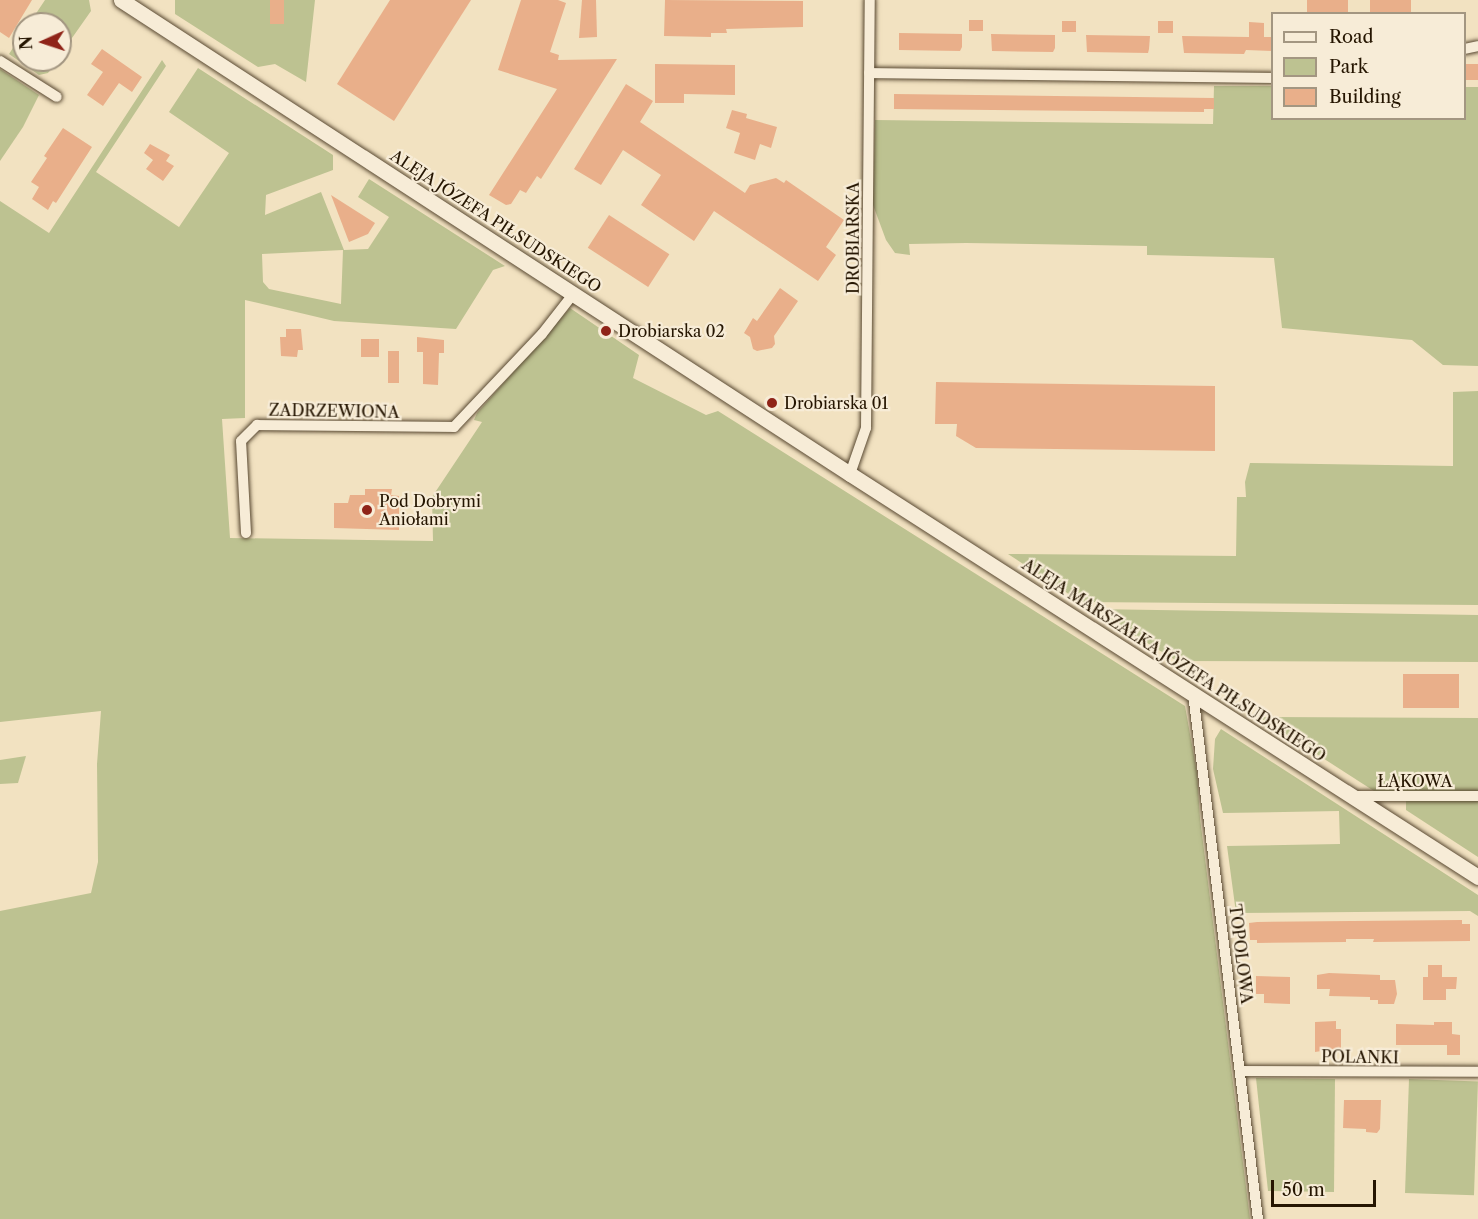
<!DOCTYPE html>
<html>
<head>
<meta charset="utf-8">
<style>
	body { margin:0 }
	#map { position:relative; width:1478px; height:1219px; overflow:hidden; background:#f2e2c1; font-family:"Libre Caslon Text",serif }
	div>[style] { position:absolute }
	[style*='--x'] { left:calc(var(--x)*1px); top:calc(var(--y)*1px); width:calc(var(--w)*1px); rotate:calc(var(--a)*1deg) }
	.green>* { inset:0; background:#bdc291; transform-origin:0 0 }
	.building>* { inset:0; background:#e9af8a; transform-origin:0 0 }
	.roads { filter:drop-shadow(0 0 2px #584831) drop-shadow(0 0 2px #584831) }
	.street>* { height:10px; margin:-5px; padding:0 5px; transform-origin:5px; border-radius:5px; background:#f7ecd7 }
	.secondary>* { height:15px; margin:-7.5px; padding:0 7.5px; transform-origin:7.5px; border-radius:7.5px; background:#f7ecd7 }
	.dots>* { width:16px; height:16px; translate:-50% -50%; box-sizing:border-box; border:3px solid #f7ecd7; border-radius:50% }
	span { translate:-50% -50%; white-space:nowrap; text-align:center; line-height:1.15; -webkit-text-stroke:4.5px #f7ecd7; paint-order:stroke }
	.street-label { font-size:16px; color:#251501 }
	.poi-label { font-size:16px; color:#251501 }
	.left { translate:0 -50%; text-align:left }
	.legend { position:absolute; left:1271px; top:12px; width:195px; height:108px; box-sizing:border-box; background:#f7ecd7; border:2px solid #a39681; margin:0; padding:8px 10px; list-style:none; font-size:18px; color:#251501 }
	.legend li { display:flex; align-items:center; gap:12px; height:30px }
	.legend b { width:30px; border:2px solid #a39681 }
	.north { position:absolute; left:12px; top:12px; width:60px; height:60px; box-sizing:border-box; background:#f7ecd7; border:2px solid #a39681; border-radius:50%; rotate:267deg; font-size:16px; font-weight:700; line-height:24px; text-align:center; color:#251501 }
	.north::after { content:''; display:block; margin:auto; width:21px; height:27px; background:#8f2418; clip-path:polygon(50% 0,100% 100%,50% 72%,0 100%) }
	.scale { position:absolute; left:1271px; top:1180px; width:105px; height:27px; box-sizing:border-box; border:3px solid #251501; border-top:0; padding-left:8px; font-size:18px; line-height:21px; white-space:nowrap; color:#251501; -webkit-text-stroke:4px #f7ecd7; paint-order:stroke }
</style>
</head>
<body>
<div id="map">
	<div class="green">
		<div style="clip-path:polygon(45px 0,89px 0,91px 11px,60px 55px,60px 24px,29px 24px)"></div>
		<div style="clip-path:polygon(175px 0,315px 0,306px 82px,275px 64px,258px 67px,175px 14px)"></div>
		<div style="clip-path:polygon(24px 31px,24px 60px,57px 60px,48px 73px,39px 75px,9px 54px)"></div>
		<div style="clip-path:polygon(evenodd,162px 60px,166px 66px,96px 172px,179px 227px,229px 153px,169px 112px,198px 68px,333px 155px,333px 170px,266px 195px,265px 215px,321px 192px,344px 250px,368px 249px,389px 217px,358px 197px,369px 179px,505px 266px,493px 270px,456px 329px,334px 321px,245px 300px,245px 418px,222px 419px,230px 538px,433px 541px,432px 497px,482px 422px,474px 420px,477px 413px,570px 308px,639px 355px,633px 378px,706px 415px,718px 411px,1185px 706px,1197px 773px,1200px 818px,1250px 1219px,0 1219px,0 911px,91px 893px,98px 862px,97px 764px,101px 711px,0 722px,0 201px,49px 233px,162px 60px,343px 250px,341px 304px,269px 289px,263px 282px,262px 254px,343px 250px)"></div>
		<div style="clip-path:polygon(0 69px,39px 95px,23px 127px,0 161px)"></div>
		<div style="clip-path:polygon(1214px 86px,1272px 86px,1272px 118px,1464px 118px,1465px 87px,1478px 87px,1478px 366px,1443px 365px,1412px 340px,1282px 328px,1274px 258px,1147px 255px,1147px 246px,966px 243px,909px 244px,910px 255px,895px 253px,886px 240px,873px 205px,875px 120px,1213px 124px)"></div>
		<div style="clip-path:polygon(1478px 391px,1478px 605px,1081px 602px,1008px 554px,1236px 556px,1237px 497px,1246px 497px,1245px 482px,1250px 463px,1453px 466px,1453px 392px)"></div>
		<div style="clip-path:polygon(1091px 609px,1478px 615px,1478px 662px,1177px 661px)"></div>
		<div style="clip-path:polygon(1259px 717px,1478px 718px,1478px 791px,1374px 791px)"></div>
		<div style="clip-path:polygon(1221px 729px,1478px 895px,1478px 916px,1470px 911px,1236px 913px,1227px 846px,1340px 844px,1339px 811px,1223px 813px,1213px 769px,1215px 739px)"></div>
		<div style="clip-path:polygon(26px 756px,18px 783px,0 784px,0 760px)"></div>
		<div style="clip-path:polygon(1478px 800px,1478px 857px,1406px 810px,1406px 801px)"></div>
		<div style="clip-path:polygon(1256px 1078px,1335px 1079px,1334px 1192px,1268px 1191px)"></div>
		<div style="left:1409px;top:1079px;width:69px;height:114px;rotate:2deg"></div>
	</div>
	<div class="building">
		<div style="clip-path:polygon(0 0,32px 0,9px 38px,0 32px)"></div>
		<div style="left:270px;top:0;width:14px;height:24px"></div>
		<div style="clip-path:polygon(390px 0,471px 0,394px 121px,337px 84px)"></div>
		<div style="clip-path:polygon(521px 0,558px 0,566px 3px,550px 52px,559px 55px,558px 60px,617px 59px,541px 179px,537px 176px,526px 193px,520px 190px,511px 204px,506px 205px,489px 195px,557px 89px,498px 70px)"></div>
		<div style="clip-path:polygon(582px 0,596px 0,597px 37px,579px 38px)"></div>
		<div style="clip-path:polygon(665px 0,803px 1px,803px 27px,726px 29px,727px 33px,711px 33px,711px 37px,664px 36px)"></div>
		<div style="left:1307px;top:0;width:41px;height:14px"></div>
		<div style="left:1370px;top:0;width:41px;height:14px"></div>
		<div style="left:969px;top:20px;width:14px;height:11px"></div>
		<div style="left:1062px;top:21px;width:14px;height:11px"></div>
		<div style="left:1158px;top:21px;width:15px;height:12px"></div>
		<div style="clip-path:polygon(1249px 22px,1264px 23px,1264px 37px,1272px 37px,1272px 51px,1246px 50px,1244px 54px,1184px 53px,1182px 36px,1249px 37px)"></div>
		<div style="clip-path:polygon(899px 33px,962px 34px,962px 47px,960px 51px,899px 50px)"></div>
		<div style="clip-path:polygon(991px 34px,1055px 35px,1055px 48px,1053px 52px,992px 51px)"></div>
		<div style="clip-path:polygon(1086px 35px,1150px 36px,1149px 49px,1148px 53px,1087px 52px)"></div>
		<div style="clip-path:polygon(102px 49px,142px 77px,132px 92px,119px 83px,103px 106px,87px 95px,103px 72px,91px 64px)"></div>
		<div style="clip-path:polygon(655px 64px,735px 65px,735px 95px,684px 94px,684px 103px,655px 103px)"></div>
		<div style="left:1464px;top:64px;width:14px;height:16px"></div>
		<div style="clip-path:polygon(626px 84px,653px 101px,640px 122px,745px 193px,750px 185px,776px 178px,784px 183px,786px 180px,844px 220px,826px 247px,836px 255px,818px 281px,714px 211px,694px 241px,641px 205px,661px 175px,623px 150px,601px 185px,574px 169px)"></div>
		<div style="clip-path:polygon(894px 94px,1214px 98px,1214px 109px,1204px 109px,1204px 112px,894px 109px)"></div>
		<div style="clip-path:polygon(732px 110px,747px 114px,746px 118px,777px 127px,771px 148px,760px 144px,755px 160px,734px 153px,740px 133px,726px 128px)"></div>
		<div style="clip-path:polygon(63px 128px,92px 147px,56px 203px,53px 201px,48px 210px,32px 199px,39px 187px,31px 182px,47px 158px,44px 156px)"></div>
		<div style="clip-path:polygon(150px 144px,170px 155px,166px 161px,174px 166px,163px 181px,146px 169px,153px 160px,144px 153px)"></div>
		<div style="clip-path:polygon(331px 195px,375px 223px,368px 234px,349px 242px)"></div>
		<div style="left:609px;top:215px;width:72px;height:39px;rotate:33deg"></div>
		<div style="clip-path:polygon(780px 288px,798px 301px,774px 336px,775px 344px,772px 348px,757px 351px,753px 349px,750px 337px,744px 333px,753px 318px,757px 321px)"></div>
		<div style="clip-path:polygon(286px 329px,301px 329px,303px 350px,298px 350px,297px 357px,281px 356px,280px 337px,286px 337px)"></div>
		<div style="clip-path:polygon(417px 337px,444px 340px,444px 353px,439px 353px,438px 385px,423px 384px,423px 352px,417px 352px)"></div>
		<div style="left:361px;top:339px;width:18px;height:18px"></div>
		<div style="left:388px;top:351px;width:11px;height:32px"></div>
		<div style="clip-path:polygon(936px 382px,1215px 386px,1215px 451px,976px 448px,956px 436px,957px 424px,935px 424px)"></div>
		<div style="clip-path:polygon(365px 489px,392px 489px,391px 495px,399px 496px,399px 530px,334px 528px,334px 503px,348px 503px,350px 495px,365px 495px)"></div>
		<div style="left:1403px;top:674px;width:56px;height:34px"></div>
		<div style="clip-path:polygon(1462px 920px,1462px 924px,1470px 924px,1470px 941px,1373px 942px,1374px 939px,1346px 939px,1346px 942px,1257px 943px,1257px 940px,1250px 940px,1249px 923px,1257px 922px)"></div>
		<div style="clip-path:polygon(1428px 965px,1442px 965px,1442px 977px,1457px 977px,1456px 989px,1446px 989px,1446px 1000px,1423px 1000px,1423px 977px,1428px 977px)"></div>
		<div style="clip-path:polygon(1329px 973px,1380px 975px,1380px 980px,1395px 980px,1397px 994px,1394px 1004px,1378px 1004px,1378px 1000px,1370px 1000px,1370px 997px,1329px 996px,1330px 989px,1317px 989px,1317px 975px)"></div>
		<div style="clip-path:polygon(1256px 976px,1290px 977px,1290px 1004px,1264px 1003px,1264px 994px,1256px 994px)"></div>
		<div style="clip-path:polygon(1336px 1021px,1336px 1029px,1341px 1029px,1341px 1048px,1315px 1052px,1315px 1022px)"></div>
		<div style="clip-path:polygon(1434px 1022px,1452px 1022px,1452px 1034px,1460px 1035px,1460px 1055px,1447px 1055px,1447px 1045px,1396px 1045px,1396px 1024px,1434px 1025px)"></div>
		<div style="clip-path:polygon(1344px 1100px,1381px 1100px,1380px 1129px,1377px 1133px,1366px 1132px,1366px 1129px,1343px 1128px)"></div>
	</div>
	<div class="roads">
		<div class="street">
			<div style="--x:1464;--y:49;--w:14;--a:-12"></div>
			<div style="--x:0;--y:61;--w:67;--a:32.3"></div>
			<div style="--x:869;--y:73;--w:403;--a:0.7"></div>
			<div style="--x:850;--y:474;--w:49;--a:-70.8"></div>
			<div style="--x:866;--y:428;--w:428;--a:-89.5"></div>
			<div style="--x:246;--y:533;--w:92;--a:-93.1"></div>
			<div style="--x:241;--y:441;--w:23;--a:-45"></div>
			<div style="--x:257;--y:425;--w:197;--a:0.6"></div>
			<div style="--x:454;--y:427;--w:128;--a:-46.6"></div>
			<div style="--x:542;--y:334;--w:52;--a:-52"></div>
			<div style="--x:1193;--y:693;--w:530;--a:82.96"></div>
			<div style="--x:1353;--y:796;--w:125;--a:0"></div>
			<div style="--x:1241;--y:1071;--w:237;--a:0.2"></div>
		</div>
		<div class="secondary">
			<div style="--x:121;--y:0;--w:870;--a:33.03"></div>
			<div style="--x:850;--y:474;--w:746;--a:32.69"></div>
		</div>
	</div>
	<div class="dots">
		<div style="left:606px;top:331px;background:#8f2418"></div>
		<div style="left:772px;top:403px;background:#8f2418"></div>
		<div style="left:367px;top:510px;background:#8f2418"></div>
	</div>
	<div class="street-label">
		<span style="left:496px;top:221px;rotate:33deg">ALEJA JÓZEFA PIŁSUDSKIEGO</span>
		<span style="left:853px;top:238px;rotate:-90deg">DROBIARSKA</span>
		<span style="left:334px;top:411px;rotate:1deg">ZADRZEWIONA</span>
		<span style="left:1174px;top:660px;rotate:33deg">ALEJA MARSZAŁKA JÓZEFA PIŁSUDSKIEGO</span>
		<span style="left:1415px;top:781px">ŁĄKOWA</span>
		<span style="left:1241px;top:954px;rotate:83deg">TOPOLOWA</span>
		<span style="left:1360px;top:1057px;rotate:1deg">POLANKI</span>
	</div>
	<div class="poi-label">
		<span class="left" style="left:618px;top:331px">Drobiarska 02</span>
		<span class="left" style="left:784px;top:403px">Drobiarska 01</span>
		<span class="left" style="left:379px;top:510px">Pod Dobrymi<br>Aniołami</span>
	</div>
	<ul class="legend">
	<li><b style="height:8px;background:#f7ecd7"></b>Road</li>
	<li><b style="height:16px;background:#bdc291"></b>Park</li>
	<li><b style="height:16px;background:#e9af8a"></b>Building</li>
	</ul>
	<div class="north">N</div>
	<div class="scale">50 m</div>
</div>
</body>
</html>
